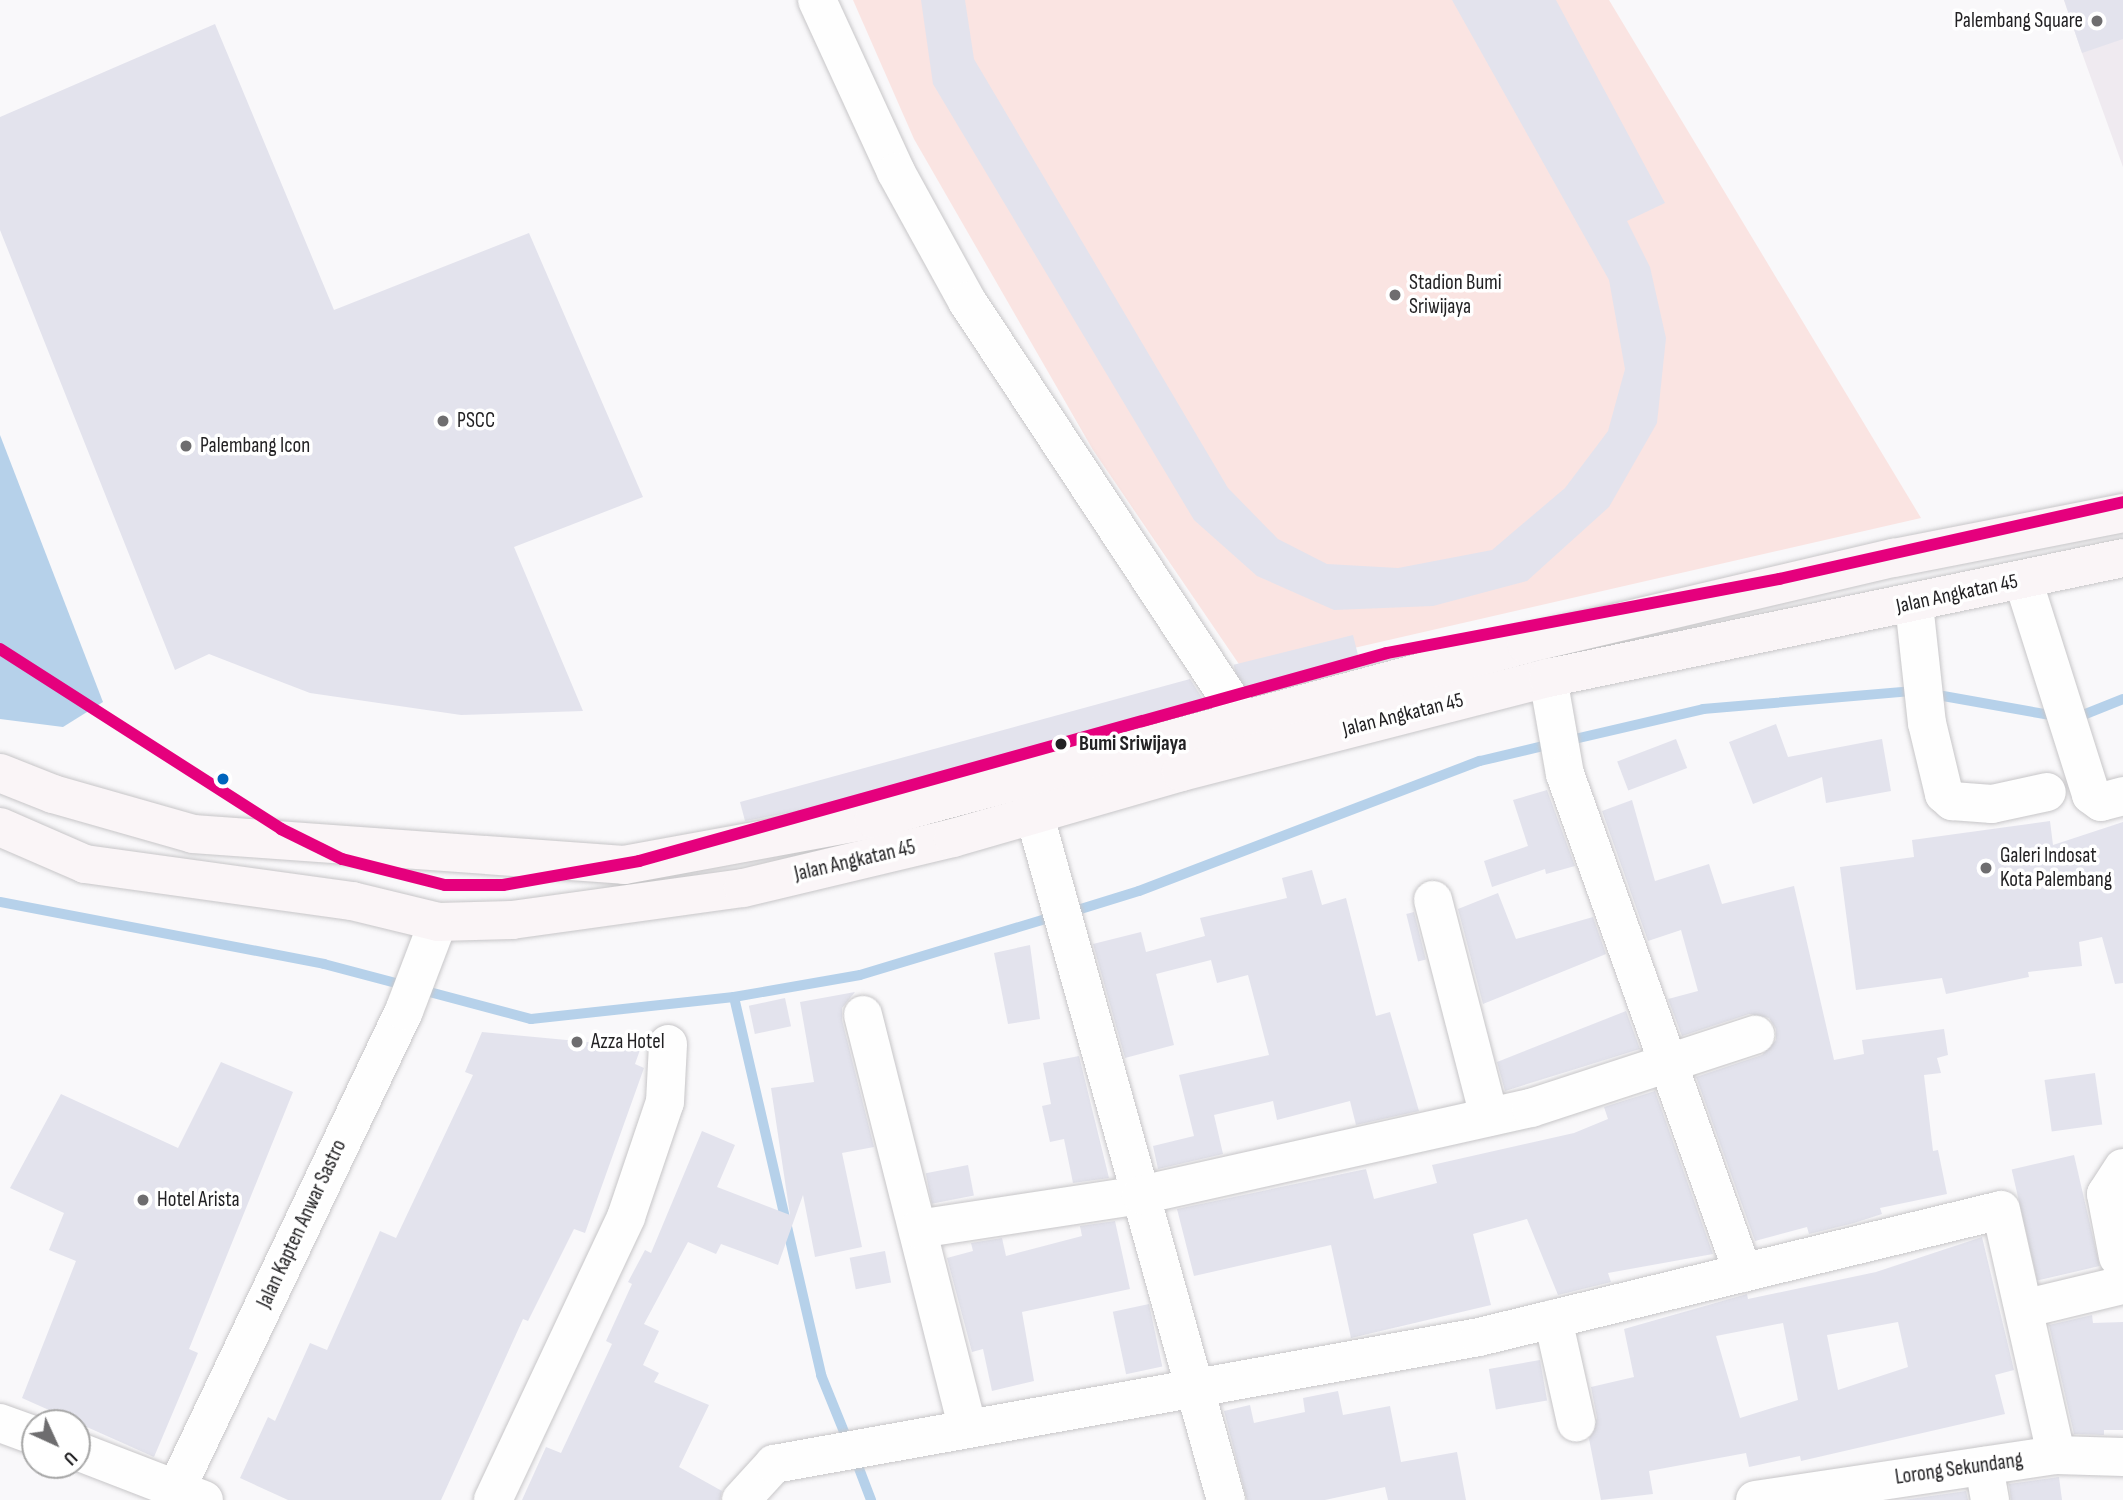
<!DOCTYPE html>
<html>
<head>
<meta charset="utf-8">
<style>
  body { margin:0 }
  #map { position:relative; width:2123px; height:1500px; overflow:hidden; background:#f9f8fa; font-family:"Sofia Sans Condensed",sans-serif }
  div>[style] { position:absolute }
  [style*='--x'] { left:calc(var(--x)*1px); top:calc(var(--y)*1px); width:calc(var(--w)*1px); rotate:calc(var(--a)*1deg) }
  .built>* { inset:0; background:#efeaf0 }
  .green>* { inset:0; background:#fae4e2 }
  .water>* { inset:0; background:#b6d1ea }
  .stream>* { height:10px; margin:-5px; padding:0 5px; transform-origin:5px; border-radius:5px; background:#b6d1ea }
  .building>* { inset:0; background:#e3e3ed; transform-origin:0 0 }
  .roads { filter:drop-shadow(0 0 2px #c7c6c8) drop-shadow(0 0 2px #c7c6c8) }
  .minor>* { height:38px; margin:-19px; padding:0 19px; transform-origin:19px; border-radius:19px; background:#fefefe }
  .major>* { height:38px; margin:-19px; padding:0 19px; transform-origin:19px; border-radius:19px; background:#faf5f7 }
  .rail-1>* { height:12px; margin:-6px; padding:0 6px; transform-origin:6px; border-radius:6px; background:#e5007d }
  .dots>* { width:19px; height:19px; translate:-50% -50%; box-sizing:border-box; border:4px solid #fff; border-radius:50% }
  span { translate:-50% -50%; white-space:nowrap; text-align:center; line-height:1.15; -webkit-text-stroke:7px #fff; paint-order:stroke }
  .poi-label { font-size:21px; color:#232224 }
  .right { translate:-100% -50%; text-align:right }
  .left { translate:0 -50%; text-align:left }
  .street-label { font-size:21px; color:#232224 }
  .stop-label { font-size:21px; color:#232224; font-weight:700 }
  .north { position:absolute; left:21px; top:1409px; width:70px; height:70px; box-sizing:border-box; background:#fff; border:2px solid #a7a7a7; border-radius:50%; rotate:135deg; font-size:19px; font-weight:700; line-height:28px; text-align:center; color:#232224 }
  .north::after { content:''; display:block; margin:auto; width:24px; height:32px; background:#6e6d6f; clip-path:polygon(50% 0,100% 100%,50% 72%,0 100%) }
</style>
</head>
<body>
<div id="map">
  <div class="built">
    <div style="clip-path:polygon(2064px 0,2123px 0,2123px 167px,2082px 53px)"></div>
  </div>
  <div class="green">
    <div style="clip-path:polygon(853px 0,1609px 0,1921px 518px,1245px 673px,1093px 450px,914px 139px)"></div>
  </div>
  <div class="water">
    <div style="clip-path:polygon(0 435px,103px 702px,63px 727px,0 719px)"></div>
  </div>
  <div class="stream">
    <div style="--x:1932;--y:694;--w:125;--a:10.1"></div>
    <div style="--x:2073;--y:719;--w:54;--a:-21.8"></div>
    <div style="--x:1566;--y:741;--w:141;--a:-13.1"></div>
    <div style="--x:1703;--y:709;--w:212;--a:-4.9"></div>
    <div style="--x:0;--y:902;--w:330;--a:10.8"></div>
    <div style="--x:324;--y:964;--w:86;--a:14.8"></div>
    <div style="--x:1071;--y:912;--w:71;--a:-17.2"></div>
    <div style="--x:1139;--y:891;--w:365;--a:-20.9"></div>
    <div style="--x:1480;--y:761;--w:74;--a:-13.3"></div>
    <div style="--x:422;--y:990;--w:113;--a:14.9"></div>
    <div style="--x:531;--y:1019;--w:204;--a:-6.2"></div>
    <div style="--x:734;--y:997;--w:128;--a:-9.9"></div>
    <div style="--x:860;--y:975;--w:205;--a:-16.8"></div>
    <div style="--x:734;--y:997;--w:388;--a:77"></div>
    <div style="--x:821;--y:1375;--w:74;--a:67.9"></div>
    <div style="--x:855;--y:1458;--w:45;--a:69.1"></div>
  </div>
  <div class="building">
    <div style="clip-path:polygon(921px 0,965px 0,974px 59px,1228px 488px,1278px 539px,1327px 564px,1398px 568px,1492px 550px,1565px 488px,1608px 431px,1625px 369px,1609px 280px,1452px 0,1556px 0,1665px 203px,1627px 221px,1650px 267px,1666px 338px,1657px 423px,1609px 507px,1527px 581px,1433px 606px,1334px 610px,1257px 576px,1194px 520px,933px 84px)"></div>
    <div style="clip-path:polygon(2064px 0,2123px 0,2123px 39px,2082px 53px)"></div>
    <div style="clip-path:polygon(215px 24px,334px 310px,529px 233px,643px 497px,514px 547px,583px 711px,461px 715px,310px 693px,209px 654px,175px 670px,0 230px,0 117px)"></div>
    <div style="left:1353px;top:635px;width:32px;height:123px;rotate:76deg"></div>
    <div style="clip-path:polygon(1190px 679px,1208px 707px,869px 798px,745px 821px,740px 802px)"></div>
    <div style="clip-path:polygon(1776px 724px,1788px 757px,1882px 739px,1891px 791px,1826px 803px,1822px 777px,1753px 804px,1729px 742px)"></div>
    <div style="left:1676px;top:739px;width:31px;height:63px;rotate:69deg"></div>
    <div style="clip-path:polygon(1547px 790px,1575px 866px,1546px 874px,1545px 869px,1492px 887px,1484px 861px,1528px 846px,1513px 800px)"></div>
    <div style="clip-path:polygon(1632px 800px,1655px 881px,1709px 864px,1722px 904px,1794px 886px,1834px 1060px,1864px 1054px,1862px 1040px,1944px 1029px,1948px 1055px,1937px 1058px,1941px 1073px,1924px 1075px,1933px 1151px,1938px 1150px,1947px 1194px,1880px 1208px,1882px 1214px,1854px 1223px,1809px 1234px,1807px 1227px,1755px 1241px,1696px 1077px,1762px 1055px,1776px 1040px,1776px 1029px,1769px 1018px,1749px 1014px,1682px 1036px,1668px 999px,1698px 991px,1681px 930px,1648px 941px,1602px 811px)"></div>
    <div style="clip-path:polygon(2050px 821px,2053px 845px,2123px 822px,2123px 983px,2115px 984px,2102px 937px,2079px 942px,2082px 966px,2028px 972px,2029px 977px,1946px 994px,1942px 978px,1856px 990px,1840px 867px,1914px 857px,1912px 840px)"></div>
    <div style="clip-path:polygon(1312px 870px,1322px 905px,1346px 898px,1376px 1016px,1390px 1012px,1419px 1111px,1356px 1125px,1350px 1101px,1277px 1120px,1273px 1101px,1214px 1115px,1223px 1154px,1158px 1169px,1153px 1146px,1194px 1136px,1179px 1075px,1269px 1055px,1248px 975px,1217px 983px,1211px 960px,1156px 974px,1174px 1045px,1125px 1058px,1093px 944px,1141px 932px,1146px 952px,1205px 936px,1200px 918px,1287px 898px,1282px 878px)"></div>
    <div style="clip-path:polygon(1498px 893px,1516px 939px,1593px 917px,1606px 954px,1483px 1004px,1458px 909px)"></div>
    <div style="left:1414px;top:912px;width:49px;height:8px;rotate:76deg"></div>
    <div style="clip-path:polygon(1030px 945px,1040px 1019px,1008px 1024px,994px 953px)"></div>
    <div style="clip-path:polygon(855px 992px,842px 1008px,842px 1020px,874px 1147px,842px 1153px,862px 1247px,815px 1257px,803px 1195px,778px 1265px,721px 1244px,716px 1254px,688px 1242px,644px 1324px,659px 1331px,643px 1365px,659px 1373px,654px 1382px,709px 1405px,679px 1467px,722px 1491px,720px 1500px,522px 1500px,546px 1447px,561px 1453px,612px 1344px,606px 1341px,632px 1284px,628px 1282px,645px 1250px,651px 1253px,702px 1131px,735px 1145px,717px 1187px,790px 1215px,771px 1088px,814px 1082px,800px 1002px)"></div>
    <div style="left:785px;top:998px;width:29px;height:37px;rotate:78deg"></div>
    <div style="clip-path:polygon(1626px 1011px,1640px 1049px,1505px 1091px,1497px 1062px)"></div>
    <div style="clip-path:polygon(482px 1032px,641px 1047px,635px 1064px,644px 1068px,585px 1233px,574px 1229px,528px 1321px,523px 1319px,441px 1500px,288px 1500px,240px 1478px,268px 1417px,275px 1421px,310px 1343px,327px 1350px,380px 1231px,396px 1238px,473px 1075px,465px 1072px)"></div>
    <div style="clip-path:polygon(1079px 1056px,1109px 1178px,1073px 1183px,1064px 1139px,1050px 1142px,1042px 1106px,1051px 1104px,1043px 1063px)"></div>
    <div style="clip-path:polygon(221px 1062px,293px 1092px,189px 1349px,198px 1353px,154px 1457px,22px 1398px,76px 1261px,49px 1250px,64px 1213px,10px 1188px,61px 1094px,178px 1148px)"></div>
    <div style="left:2095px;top:1073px;width:52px;height:51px;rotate:82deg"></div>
    <div style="clip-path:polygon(1655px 1091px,1713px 1254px,1608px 1273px,1611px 1282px,1558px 1295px,1527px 1219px,1473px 1234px,1491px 1305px,1351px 1338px,1331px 1245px,1194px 1276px,1177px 1209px,1366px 1169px,1374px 1199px,1437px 1183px,1432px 1165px,1574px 1133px,1608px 1119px,1604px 1107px)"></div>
    <div style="left:2074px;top:1155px;width:114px;height:64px;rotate:77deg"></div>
    <div style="left:968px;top:1165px;width:31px;height:43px;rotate:79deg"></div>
    <div style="clip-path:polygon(1115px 1221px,1130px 1289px,1022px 1312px,1034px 1381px,992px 1391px,983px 1349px,972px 1352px,947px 1258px,973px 1251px,971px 1243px,1002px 1238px,1006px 1256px,1082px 1236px,1080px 1226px)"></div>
    <div style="clip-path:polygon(evenodd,1982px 1237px,2014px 1370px,1995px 1375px,2005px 1414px,1801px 1461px,1800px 1456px,1749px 1467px,1746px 1453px,1649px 1471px,1653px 1494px,1601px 1500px,1589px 1439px,1597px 1418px,1591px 1387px,1634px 1377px,1624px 1329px,1747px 1294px,1748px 1299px,1876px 1272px,1982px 1237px,1898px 1322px,1908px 1367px,1838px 1390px,1827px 1335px,1898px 1322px,1982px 1237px,1783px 1323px,1798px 1400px,1740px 1418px,1716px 1336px,1783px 1323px)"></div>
    <div style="left:885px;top:1251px;width:32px;height:36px;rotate:79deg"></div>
    <div style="left:1149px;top:1304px;width:64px;height:37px;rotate:78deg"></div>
    <div style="clip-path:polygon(2092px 1315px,2093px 1323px,2123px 1322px,2123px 1430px,2104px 1430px,2104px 1435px,2074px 1434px,2049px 1325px)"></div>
    <div style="left:1540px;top:1360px;width:41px;height:52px;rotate:80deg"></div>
    <div style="clip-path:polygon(1338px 1391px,1343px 1415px,1390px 1406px,1401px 1462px,1457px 1452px,1466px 1500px,1388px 1500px,1385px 1487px,1325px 1500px,1247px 1500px,1224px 1411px,1250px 1405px,1254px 1423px,1305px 1412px,1303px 1398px)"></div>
    <div style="clip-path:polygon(2059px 1477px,2062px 1500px,2011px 1500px,2009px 1484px)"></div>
    <div style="clip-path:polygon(1966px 1491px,1968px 1500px,1903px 1500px)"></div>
  </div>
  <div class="roads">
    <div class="minor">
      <div style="--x:817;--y:0;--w:189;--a:65.3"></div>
      <div style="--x:896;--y:172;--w:147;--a:61.2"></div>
      <div style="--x:967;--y:301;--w:500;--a:56.6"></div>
      <div style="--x:2023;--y:580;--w:225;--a:72.4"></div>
      <div style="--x:2091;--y:795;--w:12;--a:35"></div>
      <div style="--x:2101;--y:802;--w:23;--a:-15"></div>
      <div style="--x:1914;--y:604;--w:120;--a:83.8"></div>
      <div style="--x:1927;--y:723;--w:73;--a:76.5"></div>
      <div style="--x:1944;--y:794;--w:11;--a:41"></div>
      <div style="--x:1952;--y:801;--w:40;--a:4.3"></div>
      <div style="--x:1992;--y:804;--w:56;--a:-12.3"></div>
      <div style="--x:1548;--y:678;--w:97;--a:80"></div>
      <div style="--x:1565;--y:774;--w:530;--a:70.37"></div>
      <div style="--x:1034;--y:813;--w:713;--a:74.39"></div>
      <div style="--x:1433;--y:900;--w:224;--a:75.5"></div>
      <div style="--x:863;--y:1015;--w:425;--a:75.8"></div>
      <div style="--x:918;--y:1229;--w:226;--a:-8.7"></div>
      <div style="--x:1141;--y:1195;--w:400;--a:-12.6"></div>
      <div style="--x:1531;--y:1108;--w:236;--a:-18.1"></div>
      <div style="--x:2118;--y:1257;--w:64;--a:-100.8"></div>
      <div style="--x:2106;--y:1194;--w:31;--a:-57"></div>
      <div style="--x:2027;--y:1308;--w:99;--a:-13.5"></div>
      <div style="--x:1553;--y:1319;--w:106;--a:77.4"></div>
      <div style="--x:0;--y:1423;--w:37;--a:20"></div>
      <div style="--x:77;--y:1451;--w:136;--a:21.1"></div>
      <div style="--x:1984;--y:1466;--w:35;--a:80"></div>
      <div style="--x:171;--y:1500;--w:542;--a:-64.52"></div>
      <div style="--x:404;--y:1011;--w:95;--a:-69.1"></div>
      <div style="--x:493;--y:1500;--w:313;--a:-64.8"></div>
      <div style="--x:626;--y:1217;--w:121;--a:-71.3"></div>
      <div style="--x:665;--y:1102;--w:58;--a:-87"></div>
      <div style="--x:741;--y:1500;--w:49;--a:-47.5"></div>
      <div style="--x:774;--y:1464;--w:716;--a:-10.21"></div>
      <div style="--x:1479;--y:1337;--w:537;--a:-13.67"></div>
      <div style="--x:2001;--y:1210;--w:251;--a:77.3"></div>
      <div style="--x:1755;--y:1500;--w:304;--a:-8.5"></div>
      <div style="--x:2056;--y:1455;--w:67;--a:1.7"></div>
    </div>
    <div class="major">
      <div style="--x:0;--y:773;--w:57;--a:21.6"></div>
      <div style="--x:53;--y:794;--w:146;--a:15.9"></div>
      <div style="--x:193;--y:834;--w:432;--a:4.1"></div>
      <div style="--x:624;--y:865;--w:254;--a:-10.4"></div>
      <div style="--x:874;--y:819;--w:675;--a:-15.02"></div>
      <div style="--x:1526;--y:644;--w:378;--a:-13.2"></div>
      <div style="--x:1894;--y:558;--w:233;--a:-11.1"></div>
      <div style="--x:0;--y:827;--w:93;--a:23.5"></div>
      <div style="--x:85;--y:864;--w:270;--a:7.9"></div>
      <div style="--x:352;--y:901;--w:89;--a:13.7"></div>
      <div style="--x:438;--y:922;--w:74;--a:-1.5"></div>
      <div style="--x:512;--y:920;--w:233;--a:-7.9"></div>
      <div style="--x:743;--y:888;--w:216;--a:-13.4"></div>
      <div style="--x:953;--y:838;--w:237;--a:-16.1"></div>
      <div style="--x:1181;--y:772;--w:379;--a:-14.4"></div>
      <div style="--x:1548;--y:678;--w:587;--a:-11.79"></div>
    </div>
  </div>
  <div class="rail-1">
    <div style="--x:0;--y:649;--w:334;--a:32.6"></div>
    <div style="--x:281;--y:829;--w:68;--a:26.2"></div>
    <div style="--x:342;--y:859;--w:106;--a:14.2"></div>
    <div style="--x:445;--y:885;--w:58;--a:0"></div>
    <div style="--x:503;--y:885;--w:138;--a:-10"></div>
    <div style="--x:639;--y:861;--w:776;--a:-15.54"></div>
    <div style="--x:1387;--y:653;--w:399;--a:-10.7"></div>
    <div style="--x:1779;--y:579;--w:353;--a:-12.6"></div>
  </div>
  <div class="dots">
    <div style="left:2097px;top:21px;background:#6e6d6f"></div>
    <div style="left:1395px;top:295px;background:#6e6d6f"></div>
    <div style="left:443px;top:421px;background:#6e6d6f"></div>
    <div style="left:186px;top:446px;background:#6e6d6f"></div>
    <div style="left:1061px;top:744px;background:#232224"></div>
    <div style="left:223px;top:779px;background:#0065bd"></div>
    <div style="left:1986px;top:868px;background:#6e6d6f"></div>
    <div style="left:577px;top:1042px;background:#6e6d6f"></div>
    <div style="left:143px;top:1200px;background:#6e6d6f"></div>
  </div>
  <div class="poi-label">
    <span class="right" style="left:2083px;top:21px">Palembang Square</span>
    <span class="left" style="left:1409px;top:295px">Stadion Bumi<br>Sriwijaya</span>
    <span class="left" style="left:457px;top:421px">PSCC</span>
    <span class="left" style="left:200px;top:446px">Palembang Icon</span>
    <span class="left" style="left:2000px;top:868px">Galeri Indosat<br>Kota Palembang</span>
    <span class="left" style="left:591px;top:1042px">Azza Hotel</span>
    <span class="left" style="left:157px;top:1200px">Hotel Arista</span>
  </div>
  <div class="street-label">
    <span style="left:1957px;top:594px;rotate:-12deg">Jalan Angkatan 45</span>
    <span style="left:1403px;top:715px;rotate:-14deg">Jalan Angkatan 45</span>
    <span style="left:855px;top:861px;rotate:-13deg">Jalan Angkatan 45</span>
    <span style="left:302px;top:1224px;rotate:-65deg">Jalan Kapten Anwar Sastro</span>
    <span style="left:1959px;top:1469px;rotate:-8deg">Lorong Sekundang</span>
  </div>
  <div class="stop-label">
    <span class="left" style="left:1079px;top:744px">Bumi Sriwijaya</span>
  </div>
  <div class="north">U</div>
</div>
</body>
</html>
